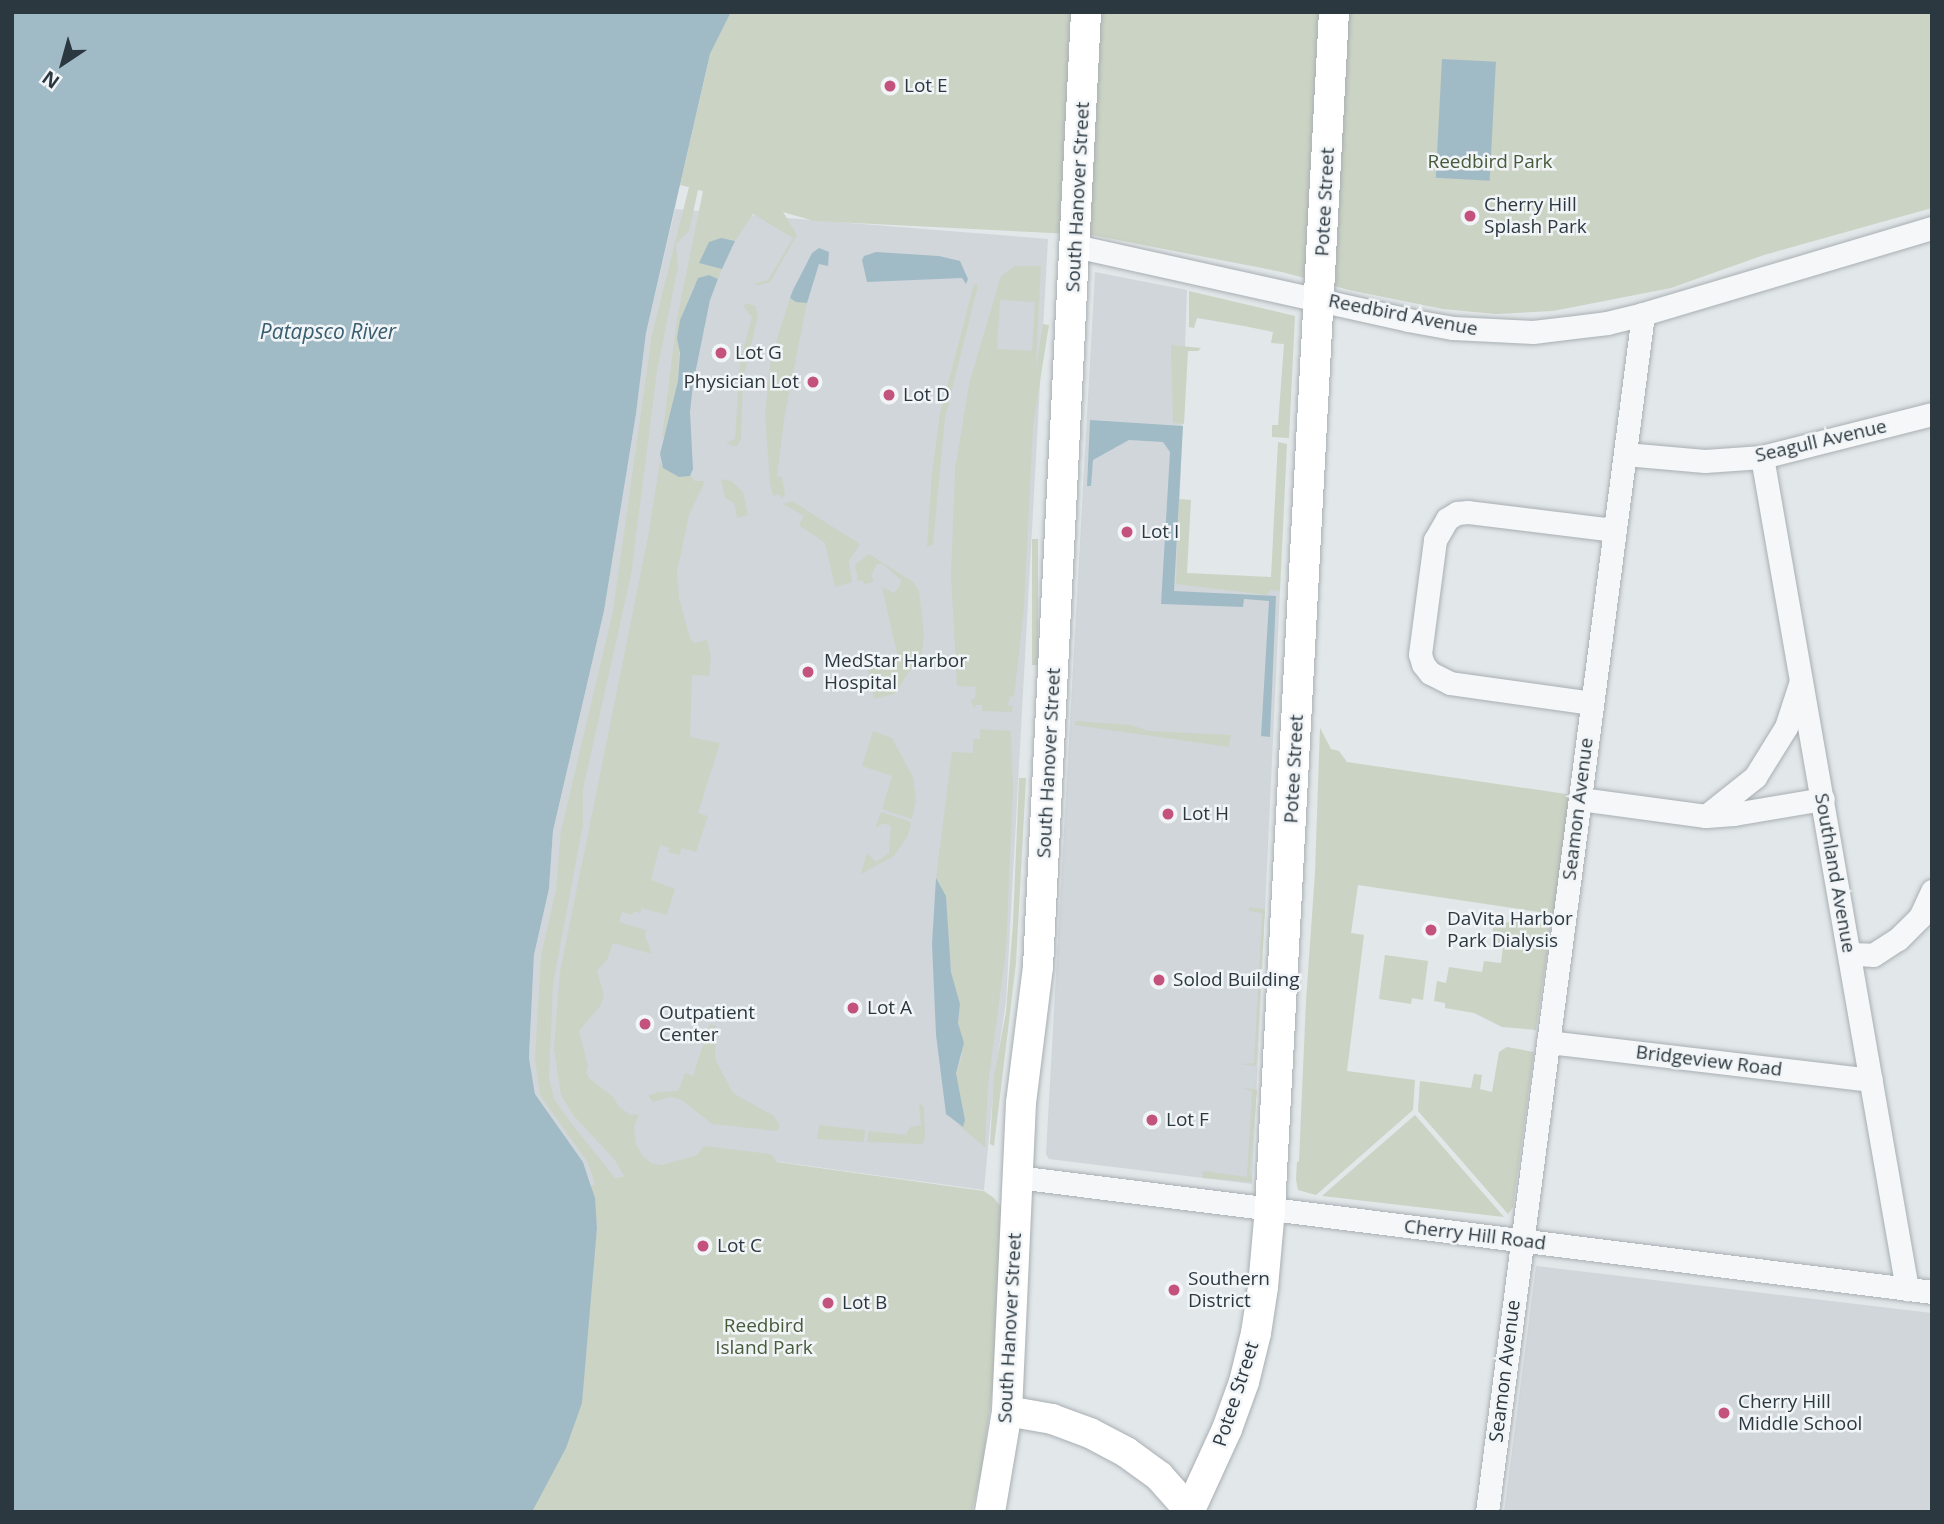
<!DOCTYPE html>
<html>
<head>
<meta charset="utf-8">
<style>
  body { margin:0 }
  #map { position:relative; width:1944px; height:1524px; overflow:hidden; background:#e2e7e9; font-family:"Open Sans",sans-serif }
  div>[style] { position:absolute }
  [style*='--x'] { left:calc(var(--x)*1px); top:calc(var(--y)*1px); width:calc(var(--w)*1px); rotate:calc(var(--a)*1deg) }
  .built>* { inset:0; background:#d1d6db }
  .green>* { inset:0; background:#cbd3c4; transform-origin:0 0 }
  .water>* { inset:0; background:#a1bbc6; transform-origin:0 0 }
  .roads { filter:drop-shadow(0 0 2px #a8afb3) drop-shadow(0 0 2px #a8afb3) }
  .minor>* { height:23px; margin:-11.5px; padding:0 11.5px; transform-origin:11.5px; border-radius:11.5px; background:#f5f7f8 }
  .major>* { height:30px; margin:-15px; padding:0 15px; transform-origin:15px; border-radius:15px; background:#fff }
  .dots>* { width:19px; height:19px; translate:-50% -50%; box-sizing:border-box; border:4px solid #f2f5f7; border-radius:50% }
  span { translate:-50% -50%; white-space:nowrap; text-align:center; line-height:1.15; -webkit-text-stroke:5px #f2f5f7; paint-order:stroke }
  .poi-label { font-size:19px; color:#2c3840 }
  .left { translate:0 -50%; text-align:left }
  .right { translate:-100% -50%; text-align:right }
  .park-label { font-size:19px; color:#475a3a }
  .street-label { font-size:19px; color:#2c3840 }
  .water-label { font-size:21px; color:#395e70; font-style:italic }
  .frame { position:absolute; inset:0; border:14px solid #2c3840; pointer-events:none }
  .north { position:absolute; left:28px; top:28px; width:70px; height:70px; -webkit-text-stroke:5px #f2f5f7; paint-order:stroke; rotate:216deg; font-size:19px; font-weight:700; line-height:28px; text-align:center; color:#2c3840 }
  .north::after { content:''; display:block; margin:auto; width:24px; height:32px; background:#2c3840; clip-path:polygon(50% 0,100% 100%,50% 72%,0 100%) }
</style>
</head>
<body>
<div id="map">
  <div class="built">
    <div style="clip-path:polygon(675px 209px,1048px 239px,1006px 1002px,995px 1074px,984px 1190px,708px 1152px,591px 1185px,583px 1162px,535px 1094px,529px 1058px,534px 955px,549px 889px,553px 831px,604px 611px,636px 414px,646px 333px)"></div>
    <div style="clip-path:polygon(1095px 272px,1187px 290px,1177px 579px,1280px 591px,1252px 1184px,1049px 1159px,1046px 1154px)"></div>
    <div style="clip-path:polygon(1536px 1266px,1932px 1313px,1932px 1512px,1504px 1512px)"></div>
  </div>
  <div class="green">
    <div style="clip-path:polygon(731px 12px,1932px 12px,1932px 208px,1764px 255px,1671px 288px,1553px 311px,1496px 314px,1443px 309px,1349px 290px,1282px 272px,1092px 235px,814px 221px,783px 212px,797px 235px,770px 282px,760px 285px,753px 284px,768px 280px,793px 238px,753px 214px,735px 241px,730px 239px,699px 263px,722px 269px,718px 279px,709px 275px,694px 285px,680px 320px,678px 381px,667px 433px,662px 438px,677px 319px,703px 191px,698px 190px,689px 231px,676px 244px,678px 267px,657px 371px,631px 575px,583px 789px,583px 825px,553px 984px,549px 1078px,554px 1099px,571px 1123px,615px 1178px,624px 1176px,615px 1160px,574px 1116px,561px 1095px,554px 1049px,560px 972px,648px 537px,660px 461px,663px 468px,679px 477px,690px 476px,695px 481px,705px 481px,689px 515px,677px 572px,679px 598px,690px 638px,694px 643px,707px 640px,711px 657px,709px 676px,692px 675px,690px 737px,720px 743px,698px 813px,708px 816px,696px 852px,682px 848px,679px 855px,668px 852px,669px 848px,660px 845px,651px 880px,675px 889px,667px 915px,642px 908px,640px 913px,634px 911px,632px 915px,622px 912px,619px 922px,646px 930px,645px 936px,652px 954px,613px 943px,607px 960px,597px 971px,604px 995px,601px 1005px,579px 1031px,588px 1067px,586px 1072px,589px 1078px,613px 1097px,620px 1108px,631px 1115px,639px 1114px,634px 1127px,636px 1144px,642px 1155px,651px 1163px,661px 1165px,697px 1155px,704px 1146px,771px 1154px,777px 1162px,984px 1191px,994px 1198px,1001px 1207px,1003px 1217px,996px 1362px,982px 1469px,972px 1512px,532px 1512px,537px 1500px,590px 1288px,597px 1228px,591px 1185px,595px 1184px,588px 1163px,540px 1095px,535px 1059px,541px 956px,556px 890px,561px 831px,613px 611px,652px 335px,689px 187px,680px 185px,710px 54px)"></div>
    <div style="clip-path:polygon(evenodd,1015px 266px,1041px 266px,1024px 607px,1014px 697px,1010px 696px,1008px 705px,1013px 706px,1012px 712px,982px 711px,982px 705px,976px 705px,974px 709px,971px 699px,975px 699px,976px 687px,957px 686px,951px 575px,955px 470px,969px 384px,1001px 276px,1015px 266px,1000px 300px,1035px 302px,1032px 351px,997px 349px,1000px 300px)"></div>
    <div style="clip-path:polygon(974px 284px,978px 285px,945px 418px,933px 544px,927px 547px,932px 473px,940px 414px)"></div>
    <div style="clip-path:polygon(1189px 291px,1295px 316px,1289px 438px,1272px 437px,1272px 425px,1278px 425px,1284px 344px,1271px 343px,1273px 332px,1244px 326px,1197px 318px,1194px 328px,1189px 327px)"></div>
    <div style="clip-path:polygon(790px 298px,807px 303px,785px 414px,777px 476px,782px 477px,785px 495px,781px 498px,779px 494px,773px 496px,770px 483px,765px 414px,771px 358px)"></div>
    <div style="clip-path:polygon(746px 303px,755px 306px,758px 315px,743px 379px,741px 439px,737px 446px,733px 446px,726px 443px,735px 439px,740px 361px,752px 317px,744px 307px)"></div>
    <div style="left:1043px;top:324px;width:6px;height:169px;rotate:9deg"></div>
    <div style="clip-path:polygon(1171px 345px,1201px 348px,1198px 351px,1188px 351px,1184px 424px,1173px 423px)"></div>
    <div style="clip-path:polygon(1278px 442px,1287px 444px,1280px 591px,1270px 590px,1267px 595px,1176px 584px,1179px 499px,1191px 500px,1187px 573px,1271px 577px)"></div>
    <div style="clip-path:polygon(721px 479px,731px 481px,743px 492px,748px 515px,737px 518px,734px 503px,725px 498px)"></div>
    <div style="clip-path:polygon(792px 501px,860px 544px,849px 561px,852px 582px,835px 587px,825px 543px,799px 525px,804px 516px,783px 504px)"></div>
    <div style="left:1032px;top:539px;width:6px;height:126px"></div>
    <div style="clip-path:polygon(869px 554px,913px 582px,919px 591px,924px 634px,922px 653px,894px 694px,874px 699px,867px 665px,898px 658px,882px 587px,894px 593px,900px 586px,901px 580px,883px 564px,877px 564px,871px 575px,874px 582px,864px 584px,863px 580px,858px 581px,855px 565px)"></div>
    <div style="clip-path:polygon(1076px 721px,1131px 725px,1149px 731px,1231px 735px,1229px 747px,1074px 725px)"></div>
    <div style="clip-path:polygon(1320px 728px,1331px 749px,1339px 751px,1347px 762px,1573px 795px,1556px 911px,1552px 914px,1358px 885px,1351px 933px,1364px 935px,1347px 1071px,1415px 1080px,1413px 1110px,1316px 1195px,1298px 1190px,1296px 1179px,1297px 1162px,1299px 1161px,1306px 1001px,1315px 873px)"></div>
    <div style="clip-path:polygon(980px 729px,1011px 731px,1013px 788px,1006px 950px,988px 1085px,985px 1147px,957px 1124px,963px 1127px,965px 1120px,956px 1073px,962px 1056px,958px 1023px,960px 1004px,951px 972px,946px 896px,936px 878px,952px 752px,973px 753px,973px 739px,980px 739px)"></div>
    <div style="clip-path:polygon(873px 731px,892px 738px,913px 777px,916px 799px,912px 819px,882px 809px,892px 776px,862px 766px)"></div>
    <div style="clip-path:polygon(1019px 778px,1026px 778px,1016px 963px,994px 1146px,990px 1144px,994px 1076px,1006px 1012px,1013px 923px)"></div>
    <div style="clip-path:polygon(881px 812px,911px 822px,908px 836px,894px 856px,861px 874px,867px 853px,876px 862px,889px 853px,891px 826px,883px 823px,875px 828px)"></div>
    <div style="clip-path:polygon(1249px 907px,1265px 909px,1256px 1066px,1240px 1064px,1254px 1063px,1262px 913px,1249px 911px)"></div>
    <div style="clip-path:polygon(1524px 921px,1551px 926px,1536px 1030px,1502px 1027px,1474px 1013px,1445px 1008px,1445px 1003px,1434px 1001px,1437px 981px,1446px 983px,1449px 967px,1482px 972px,1484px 961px,1501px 963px,1503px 946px,1491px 944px,1493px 928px,1508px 922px)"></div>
    <div style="clip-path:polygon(1385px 955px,1428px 961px,1423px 1000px,1412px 998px,1411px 1004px,1379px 999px)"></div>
    <div style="clip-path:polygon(710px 1024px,716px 1026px,715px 1059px,733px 1093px,774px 1116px,780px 1126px,777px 1131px,712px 1124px,682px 1100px,670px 1097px,653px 1102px,648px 1096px,658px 1092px,678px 1091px,685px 1073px,693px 1076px)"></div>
    <div style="clip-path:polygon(1507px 1047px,1534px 1052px,1513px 1207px,1508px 1214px,1418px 1111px,1420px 1081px,1471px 1088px,1474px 1074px,1482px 1075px,1480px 1089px,1492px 1092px,1499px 1052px)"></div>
    <div style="clip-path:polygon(1240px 1087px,1257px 1090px,1250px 1171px,1252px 1182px,1203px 1178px,1203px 1171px,1247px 1177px,1252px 1091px)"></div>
    <div style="clip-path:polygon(919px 1103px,924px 1107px,925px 1138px,922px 1144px,867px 1142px,869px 1131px,906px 1135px,910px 1127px,921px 1125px)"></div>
    <div style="clip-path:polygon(1415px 1115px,1504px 1217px,1322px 1196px)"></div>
    <div style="clip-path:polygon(819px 1125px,865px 1130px,864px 1142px,817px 1139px)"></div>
  </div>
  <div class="water">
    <div style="clip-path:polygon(12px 12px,731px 12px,710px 54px,646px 333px,636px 414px,604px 611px,553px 831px,549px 889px,534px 955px,529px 1058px,535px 1094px,583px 1162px,595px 1198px,597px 1228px,582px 1403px,566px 1448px,532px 1512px,12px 1512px)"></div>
    <div style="left:1442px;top:59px;width:54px;height:119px;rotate:3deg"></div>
    <div style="clip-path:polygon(721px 238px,735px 241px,722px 269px,699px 263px,709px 242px)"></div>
    <div style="clip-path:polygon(819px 248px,829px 252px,828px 266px,819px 264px,807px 303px,796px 302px,790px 298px,793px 290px,812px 253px)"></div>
    <div style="clip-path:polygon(876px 252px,939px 256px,960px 261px,968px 279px,966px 284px,962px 278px,867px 282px,862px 260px,864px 256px)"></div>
    <div style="clip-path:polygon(709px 275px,718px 279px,710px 300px,693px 384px,690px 412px,693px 469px,690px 476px,679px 477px,663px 468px,660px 454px,678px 381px,680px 353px,677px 338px,680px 320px,698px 278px)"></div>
    <div style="clip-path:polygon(1090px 420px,1183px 426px,1174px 591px,1276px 596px,1270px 737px,1261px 736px,1269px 601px,1244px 599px,1243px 607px,1161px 604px,1170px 452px,1163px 442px,1129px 440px,1093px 460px,1091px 486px,1087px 486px)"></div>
    <div style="clip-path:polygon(936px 878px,946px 896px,951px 972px,960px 1004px,958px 1023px,964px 1043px,956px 1073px,965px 1120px,963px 1127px,946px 1114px,936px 1035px,932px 944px)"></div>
  </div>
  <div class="roads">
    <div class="minor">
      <div style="--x:1075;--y:246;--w:341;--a:12.5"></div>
      <div style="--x:1408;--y:320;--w:46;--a:10.1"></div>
      <div style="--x:1453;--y:328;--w:80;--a:2.9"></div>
      <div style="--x:1533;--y:332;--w:75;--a:-6.9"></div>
      <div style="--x:1607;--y:323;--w:37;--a:-14"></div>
      <div style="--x:1643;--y:314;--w:302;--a:-16.6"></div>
      <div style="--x:1625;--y:454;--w:80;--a:5"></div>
      <div style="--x:1705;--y:461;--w:57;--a:-4"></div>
      <div style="--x:1762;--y:457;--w:175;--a:-14.2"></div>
      <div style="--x:1762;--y:457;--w:845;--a:80.11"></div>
      <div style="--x:1592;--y:703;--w:143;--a:-172"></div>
      <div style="--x:1450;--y:683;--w:22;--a:-153"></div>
      <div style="--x:1430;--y:673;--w:11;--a:-128"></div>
      <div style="--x:1423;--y:664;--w:10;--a:-107"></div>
      <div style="--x:1420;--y:654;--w:115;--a:-82.5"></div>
      <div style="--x:1435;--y:540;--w:24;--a:-60"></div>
      <div style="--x:1447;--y:519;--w:12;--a:-31"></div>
      <div style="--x:1457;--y:513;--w:11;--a:-5"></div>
      <div style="--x:1468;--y:512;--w:147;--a:7"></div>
      <div style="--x:1580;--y:799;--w:127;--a:7.7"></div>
      <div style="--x:1706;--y:816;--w:28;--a:-4"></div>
      <div style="--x:1734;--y:814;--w:90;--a:-9.6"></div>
      <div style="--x:1706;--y:816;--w:63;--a:-38.5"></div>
      <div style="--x:1755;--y:777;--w:59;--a:-58.2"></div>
      <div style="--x:1786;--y:727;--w:48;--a:-71.9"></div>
      <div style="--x:1849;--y:954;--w:24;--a:2"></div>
      <div style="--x:1873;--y:955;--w:30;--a:-33"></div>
      <div style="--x:1898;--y:939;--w:31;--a:-45"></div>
      <div style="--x:1920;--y:917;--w:29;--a:-65"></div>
      <div style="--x:1548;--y:1042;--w:325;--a:6.7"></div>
      <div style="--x:1017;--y:1177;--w:922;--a:7.16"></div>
      <div style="--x:1487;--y:1512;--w:1208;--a:-82.58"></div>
    </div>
    <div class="major">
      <div style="--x:1007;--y:1411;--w:46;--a:10.1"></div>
      <div style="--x:1052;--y:1419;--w:40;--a:20.2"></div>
      <div style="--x:1090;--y:1433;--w:41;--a:27.8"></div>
      <div style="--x:1126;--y:1452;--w:41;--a:36"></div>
      <div style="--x:1159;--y:1476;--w:48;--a:48.4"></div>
      <div style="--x:990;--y:1512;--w:102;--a:-80.4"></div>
      <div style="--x:1007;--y:1411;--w:308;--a:-87.4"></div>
      <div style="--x:1021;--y:1103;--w:137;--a:-82.9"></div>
      <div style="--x:1038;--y:967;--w:956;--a:-87.12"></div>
      <div style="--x:1189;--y:1512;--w:91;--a:-65.4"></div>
      <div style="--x:1227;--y:1429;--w:50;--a:-70.1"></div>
      <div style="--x:1244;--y:1382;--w:50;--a:-76.2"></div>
      <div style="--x:1256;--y:1333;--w:47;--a:-81.3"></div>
      <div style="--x:1263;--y:1287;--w:78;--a:-84.9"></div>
      <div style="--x:1270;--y:1209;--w:1199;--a:-86.94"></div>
    </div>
  </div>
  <div class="dots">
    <div style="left:890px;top:86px;background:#c3537c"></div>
    <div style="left:1470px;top:216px;background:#c3537c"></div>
    <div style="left:721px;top:353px;background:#c3537c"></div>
    <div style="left:813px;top:382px;background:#c3537c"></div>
    <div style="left:889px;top:395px;background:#c3537c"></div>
    <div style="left:1127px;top:532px;background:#c3537c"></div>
    <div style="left:808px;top:672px;background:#c3537c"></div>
    <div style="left:1168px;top:814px;background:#c3537c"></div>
    <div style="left:1431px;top:930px;background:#c3537c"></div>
    <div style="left:1159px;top:980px;background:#c3537c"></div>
    <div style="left:853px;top:1008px;background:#c3537c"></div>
    <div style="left:645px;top:1024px;background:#c3537c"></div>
    <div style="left:1152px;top:1120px;background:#c3537c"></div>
    <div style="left:703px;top:1246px;background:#c3537c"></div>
    <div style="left:1174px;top:1290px;background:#c3537c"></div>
    <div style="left:828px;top:1303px;background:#c3537c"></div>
    <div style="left:1724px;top:1413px;background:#c3537c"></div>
  </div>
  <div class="poi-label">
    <span class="left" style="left:904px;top:86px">Lot E</span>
    <span class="left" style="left:1484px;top:216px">Cherry Hill<br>Splash Park</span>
    <span class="left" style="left:735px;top:353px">Lot G</span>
    <span class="right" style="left:799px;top:382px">Physician Lot</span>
    <span class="left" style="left:903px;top:395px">Lot D</span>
    <span class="left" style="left:1141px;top:532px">Lot I</span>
    <span class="left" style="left:824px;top:672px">MedStar Harbor<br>Hospital</span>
    <span class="left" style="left:1182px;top:814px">Lot H</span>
    <span class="left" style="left:1447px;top:930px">DaVita Harbor<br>Park Dialysis</span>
    <span class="left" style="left:1173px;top:980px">Solod Building</span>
    <span class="left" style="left:867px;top:1008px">Lot A</span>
    <span class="left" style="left:659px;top:1024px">Outpatient<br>Center</span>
    <span class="left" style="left:1166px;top:1120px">Lot F</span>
    <span class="left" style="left:717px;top:1246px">Lot C</span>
    <span class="left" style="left:1188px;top:1290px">Southern<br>District</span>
    <span class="left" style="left:842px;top:1303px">Lot B</span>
    <span class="left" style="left:1738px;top:1413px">Cherry Hill<br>Middle School</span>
  </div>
  <div class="park-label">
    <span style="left:1490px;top:162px">Reedbird Park</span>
    <span style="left:764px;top:1337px">Reedbird<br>Island Park</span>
  </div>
  <div class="street-label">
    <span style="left:1078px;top:197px;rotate:-87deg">South Hanover Street</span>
    <span style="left:1325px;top:202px;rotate:-87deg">Potee Street</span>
    <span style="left:1403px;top:315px;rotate:11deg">Reedbird Avenue</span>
    <span style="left:1821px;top:441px;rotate:-13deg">Seagull Avenue</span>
    <span style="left:1049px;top:763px;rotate:-87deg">South Hanover Street</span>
    <span style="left:1294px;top:769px;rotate:-87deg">Potee Street</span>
    <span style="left:1578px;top:809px;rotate:-83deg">Seamon Avenue</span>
    <span style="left:1835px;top:873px;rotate:80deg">Southland Avenue</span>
    <span style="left:1709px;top:1061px;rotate:7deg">Bridgeview Road</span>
    <span style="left:1475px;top:1235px;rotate:7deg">Cherry Hill Road</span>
    <span style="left:1010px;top:1328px;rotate:-87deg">South Hanover Street</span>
    <span style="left:1505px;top:1371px;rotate:-83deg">Seamon Avenue</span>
    <span style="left:1236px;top:1394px;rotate:-72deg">Potee Street</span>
  </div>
  <div class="water-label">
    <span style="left:328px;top:331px">Patapsco River</span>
  </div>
  <div class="frame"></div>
  <div class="north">N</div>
</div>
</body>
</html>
